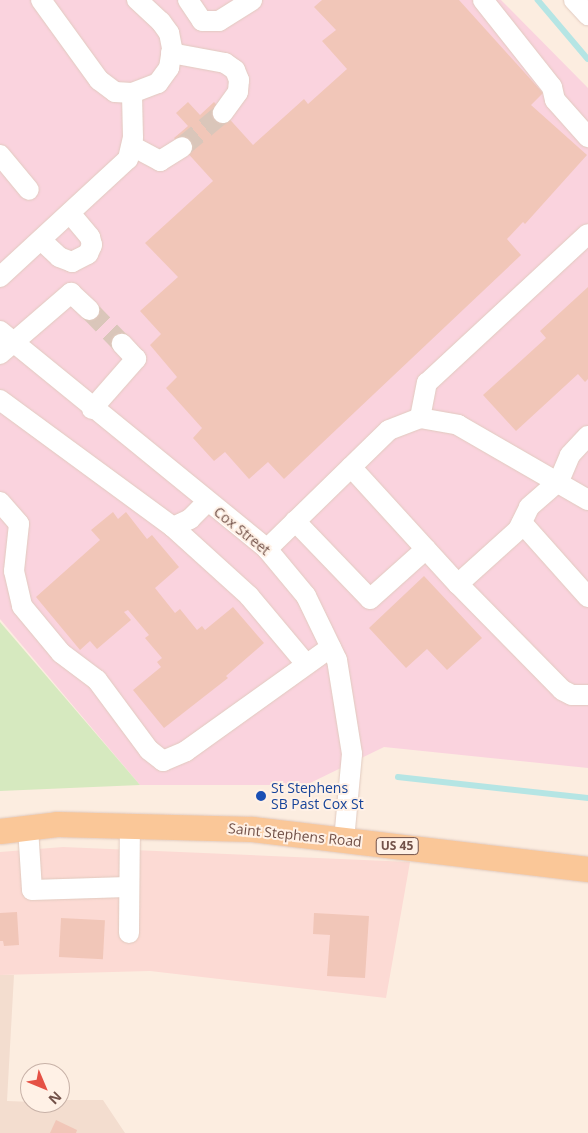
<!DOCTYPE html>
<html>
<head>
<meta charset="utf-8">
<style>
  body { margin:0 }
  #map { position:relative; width:588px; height:1133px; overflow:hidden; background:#fcede0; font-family:"Open Sans",sans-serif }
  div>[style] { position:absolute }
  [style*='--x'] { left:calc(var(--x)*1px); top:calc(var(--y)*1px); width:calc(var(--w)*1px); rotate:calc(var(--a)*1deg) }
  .residential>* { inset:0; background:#f3ddcf }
  .commercial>* { inset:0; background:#fcdad4 }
  .medical>* { inset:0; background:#fad3de }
  .green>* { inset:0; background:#d6e9bf }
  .stream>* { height:5.5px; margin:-2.75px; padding:0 2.75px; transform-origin:2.75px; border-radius:2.75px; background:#b5e5e4 }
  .building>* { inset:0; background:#f1c6b8; transform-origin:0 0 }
  .minor-tunnel>* { height:20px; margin-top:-10px; transform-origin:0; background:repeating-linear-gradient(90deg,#dac6ba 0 20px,transparent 0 30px) }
  .roads { filter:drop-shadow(0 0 1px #e1cabf) drop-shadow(0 0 1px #e1cabf) }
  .minor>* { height:20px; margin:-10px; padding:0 10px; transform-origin:10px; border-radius:10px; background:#fff }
  .major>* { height:25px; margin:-12.5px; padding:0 12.5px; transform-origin:12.5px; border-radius:12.5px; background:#fac798 }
  .dots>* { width:14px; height:14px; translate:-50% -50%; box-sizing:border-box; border:2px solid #fff1e6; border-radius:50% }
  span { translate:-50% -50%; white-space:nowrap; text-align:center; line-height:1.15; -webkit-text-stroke:4px #fff1e6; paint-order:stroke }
  .shield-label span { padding:1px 4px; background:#fff1e6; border:1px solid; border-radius:4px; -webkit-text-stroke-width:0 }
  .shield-label { font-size:12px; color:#725148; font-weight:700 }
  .street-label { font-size:14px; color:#725148 }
  .transit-label { font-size:14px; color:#164399 }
  .left { translate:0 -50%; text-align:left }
  .north { position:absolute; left:20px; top:1063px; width:50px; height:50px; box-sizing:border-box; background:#fff1e6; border:1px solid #c7b1a7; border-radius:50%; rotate:135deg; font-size:14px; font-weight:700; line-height:20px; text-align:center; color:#725148 }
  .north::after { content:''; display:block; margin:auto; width:18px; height:22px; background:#e55145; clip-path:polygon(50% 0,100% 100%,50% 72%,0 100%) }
</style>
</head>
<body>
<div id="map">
  <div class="residential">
    <div style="clip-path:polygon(0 975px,14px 975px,7px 1101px,60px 1103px,60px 1100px,103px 1100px,125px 1133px,0 1133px)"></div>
  </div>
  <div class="commercial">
    <div style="clip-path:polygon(63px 847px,410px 862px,386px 998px,150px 971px,0 975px,0 852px)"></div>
  </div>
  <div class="medical">
    <div style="clip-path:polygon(0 0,501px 0,588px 88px,588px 768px,384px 747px,306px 785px,140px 785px,0 619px)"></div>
  </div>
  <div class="green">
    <div style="clip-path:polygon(0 622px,140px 785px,0 791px)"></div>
  </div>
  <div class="stream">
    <div style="--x:538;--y:0;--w:77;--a:49.7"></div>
    <div style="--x:398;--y:777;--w:191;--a:6.3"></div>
  </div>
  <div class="building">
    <div style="clip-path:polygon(322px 0,459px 0,543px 93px,531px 105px,587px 155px,525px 224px,523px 222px,507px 239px,521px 255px,284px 479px,268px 462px,249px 479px,225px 452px,214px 461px,193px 438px,202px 428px,166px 388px,177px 377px,150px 345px,161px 334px,140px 311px,178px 277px,145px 243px,213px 181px,174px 138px,188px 126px,176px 113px,188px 102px,200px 115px,214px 102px,253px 145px,304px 99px,308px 104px,347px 69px,322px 41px,336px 30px,314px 7px)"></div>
    <div style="clip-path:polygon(588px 287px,588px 379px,585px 382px,578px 374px,516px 431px,483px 395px,546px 338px,540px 331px)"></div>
    <div style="clip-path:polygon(113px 512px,118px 519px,126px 512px,147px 539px,152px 535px,179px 567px,155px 588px,175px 613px,180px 609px,197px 630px,202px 626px,205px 630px,233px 607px,264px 643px,226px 676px,228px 678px,164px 728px,133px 690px,161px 667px,157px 662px,162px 658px,145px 638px,149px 635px,128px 610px,124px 612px,131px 620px,97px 649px,90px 641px,80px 650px,36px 597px,100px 540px,91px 530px)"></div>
    <div style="clip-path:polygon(424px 576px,482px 638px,447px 670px,427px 649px,406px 668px,369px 628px)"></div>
    <div style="clip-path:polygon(17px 912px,19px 945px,4px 946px,3px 941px,0 941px,0 913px)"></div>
    <div style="clip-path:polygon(314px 913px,369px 916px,365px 978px,327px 976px,330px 935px,313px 934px)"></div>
    <div style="left:61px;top:918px;width:44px;height:39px;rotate:3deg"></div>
    <div style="clip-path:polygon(56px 1120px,77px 1130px,76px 1133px,50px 1133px)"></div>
  </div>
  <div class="minor-tunnel">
    <div style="--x:182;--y:147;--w:53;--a:-39.7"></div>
    <div style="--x:89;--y:310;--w:47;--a:45.9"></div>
  </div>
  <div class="roads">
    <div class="minor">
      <div style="--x:41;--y:0;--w:99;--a:54.1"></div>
      <div style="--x:99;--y:80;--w:20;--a:37"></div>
      <div style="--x:115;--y:92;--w:17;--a:3"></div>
      <div style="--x:132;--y:93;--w:28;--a:-21"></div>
      <div style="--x:158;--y:83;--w:19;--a:-54"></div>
      <div style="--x:169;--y:68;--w:20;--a:-81"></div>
      <div style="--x:172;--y:48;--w:15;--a:-101"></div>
      <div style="--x:169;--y:33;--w:14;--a:-126"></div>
      <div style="--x:161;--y:22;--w:33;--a:-137"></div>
      <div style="--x:188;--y:0;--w:25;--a:56"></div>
      <div style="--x:202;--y:21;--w:17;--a:0"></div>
      <div style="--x:219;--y:21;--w:39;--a:-32"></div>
      <div style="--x:483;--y:0;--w:111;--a:51.6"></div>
      <div style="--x:552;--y:87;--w:13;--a:77"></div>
      <div style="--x:555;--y:100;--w:50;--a:48.3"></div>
      <div style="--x:574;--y:0;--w:21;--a:47"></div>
      <div style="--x:171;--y:53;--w:55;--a:10.5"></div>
      <div style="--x:225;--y:63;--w:12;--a:35"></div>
      <div style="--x:235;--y:70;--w:11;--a:68"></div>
      <div style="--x:239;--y:80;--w:12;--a:95"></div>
      <div style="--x:238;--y:92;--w:26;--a:126"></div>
      <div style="--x:132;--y:146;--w:32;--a:28"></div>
      <div style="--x:160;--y:161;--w:26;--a:-32"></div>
      <div style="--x:0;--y:155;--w:45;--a:50.4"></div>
      <div style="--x:41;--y:240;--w:25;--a:43"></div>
      <div style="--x:59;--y:257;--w:14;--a:21"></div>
      <div style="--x:72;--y:262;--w:18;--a:-27"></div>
      <div style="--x:88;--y:254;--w:10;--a:-66"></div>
      <div style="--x:92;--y:245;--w:8;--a:-104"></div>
      <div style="--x:90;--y:237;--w:31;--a:-130"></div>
      <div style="--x:0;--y:277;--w:174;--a:-42.7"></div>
      <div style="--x:128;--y:159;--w:22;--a:-77"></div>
      <div style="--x:133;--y:138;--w:45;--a:-91.3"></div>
      <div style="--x:0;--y:331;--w:345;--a:39.2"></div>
      <div style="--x:267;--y:549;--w:61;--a:50.3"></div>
      <div style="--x:306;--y:596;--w:71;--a:64.2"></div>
      <div style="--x:337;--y:660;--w:95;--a:80.9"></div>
      <div style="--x:352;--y:754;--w:86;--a:95.3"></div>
      <div style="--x:0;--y:354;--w:94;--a:-40.7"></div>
      <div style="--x:71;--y:293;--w:25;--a:43"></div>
      <div style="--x:0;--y:400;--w:215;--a:36.3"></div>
      <div style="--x:173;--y:527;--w:19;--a:-25"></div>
      <div style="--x:190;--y:519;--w:24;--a:-45"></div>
      <div style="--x:92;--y:409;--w:67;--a:-48.7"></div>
      <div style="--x:136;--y:359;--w:21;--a:-133"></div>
      <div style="--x:420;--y:418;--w:36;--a:-79"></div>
      <div style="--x:427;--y:383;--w:219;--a:-42.8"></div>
      <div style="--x:351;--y:467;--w:159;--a:47.6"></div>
      <div style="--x:458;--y:584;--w:81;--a:-42"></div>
      <div style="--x:518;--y:530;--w:25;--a:-64"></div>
      <div style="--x:529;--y:507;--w:40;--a:-41"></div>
      <div style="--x:559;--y:481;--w:28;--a:-67"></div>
      <div style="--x:570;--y:455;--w:26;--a:-47"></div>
      <div style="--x:0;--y:502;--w:29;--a:49"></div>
      <div style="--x:19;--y:524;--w:47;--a:96.1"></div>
      <div style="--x:14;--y:571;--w:36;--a:77"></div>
      <div style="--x:22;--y:606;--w:61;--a:50.3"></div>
      <div style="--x:61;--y:653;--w:45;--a:36.9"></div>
      <div style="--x:97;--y:680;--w:87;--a:53.4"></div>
      <div style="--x:149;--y:750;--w:18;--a:38"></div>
      <div style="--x:163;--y:761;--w:25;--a:-23"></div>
      <div style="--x:186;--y:751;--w:178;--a:-35.6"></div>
      <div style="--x:295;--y:521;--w:108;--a:46.1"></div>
      <div style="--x:370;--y:599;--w:75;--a:-41.8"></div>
      <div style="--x:522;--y:523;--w:99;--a:48.3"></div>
      <div style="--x:173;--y:527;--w:103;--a:42.2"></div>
      <div style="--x:249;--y:596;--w:89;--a:50"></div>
      <div style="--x:267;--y:549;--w:170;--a:-44.3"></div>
      <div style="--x:389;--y:430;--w:33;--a:-21"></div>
      <div style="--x:420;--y:418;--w:39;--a:10"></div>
      <div style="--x:458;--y:425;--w:150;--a:30"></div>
      <div style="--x:458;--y:584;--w:148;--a:45.5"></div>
      <div style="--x:562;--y:690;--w:11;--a:27"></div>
      <div style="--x:572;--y:695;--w:16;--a:0"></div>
      <div style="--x:28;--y:828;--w:62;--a:86.3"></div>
      <div style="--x:32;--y:890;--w:95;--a:-1.8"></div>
      <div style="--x:129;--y:933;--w:107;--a:-89.5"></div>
    </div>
    <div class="major">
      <div style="--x:0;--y:831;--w:57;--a:-7"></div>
      <div style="--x:57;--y:824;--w:195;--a:1.5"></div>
      <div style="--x:252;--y:829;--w:338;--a:6.8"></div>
    </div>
  </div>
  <div class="dots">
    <div style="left:261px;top:796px;background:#1a4fb4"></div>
  </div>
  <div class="shield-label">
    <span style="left:397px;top:846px">US 45</span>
  </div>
  <div class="street-label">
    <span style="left:242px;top:531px;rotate:39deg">Cox Street</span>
    <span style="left:295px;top:835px;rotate:6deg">Saint Stephens Road</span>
  </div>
  <div class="transit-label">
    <span class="left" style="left:271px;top:796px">St Stephens<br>SB Past Cox St</span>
  </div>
  <div class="north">N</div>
</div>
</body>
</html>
